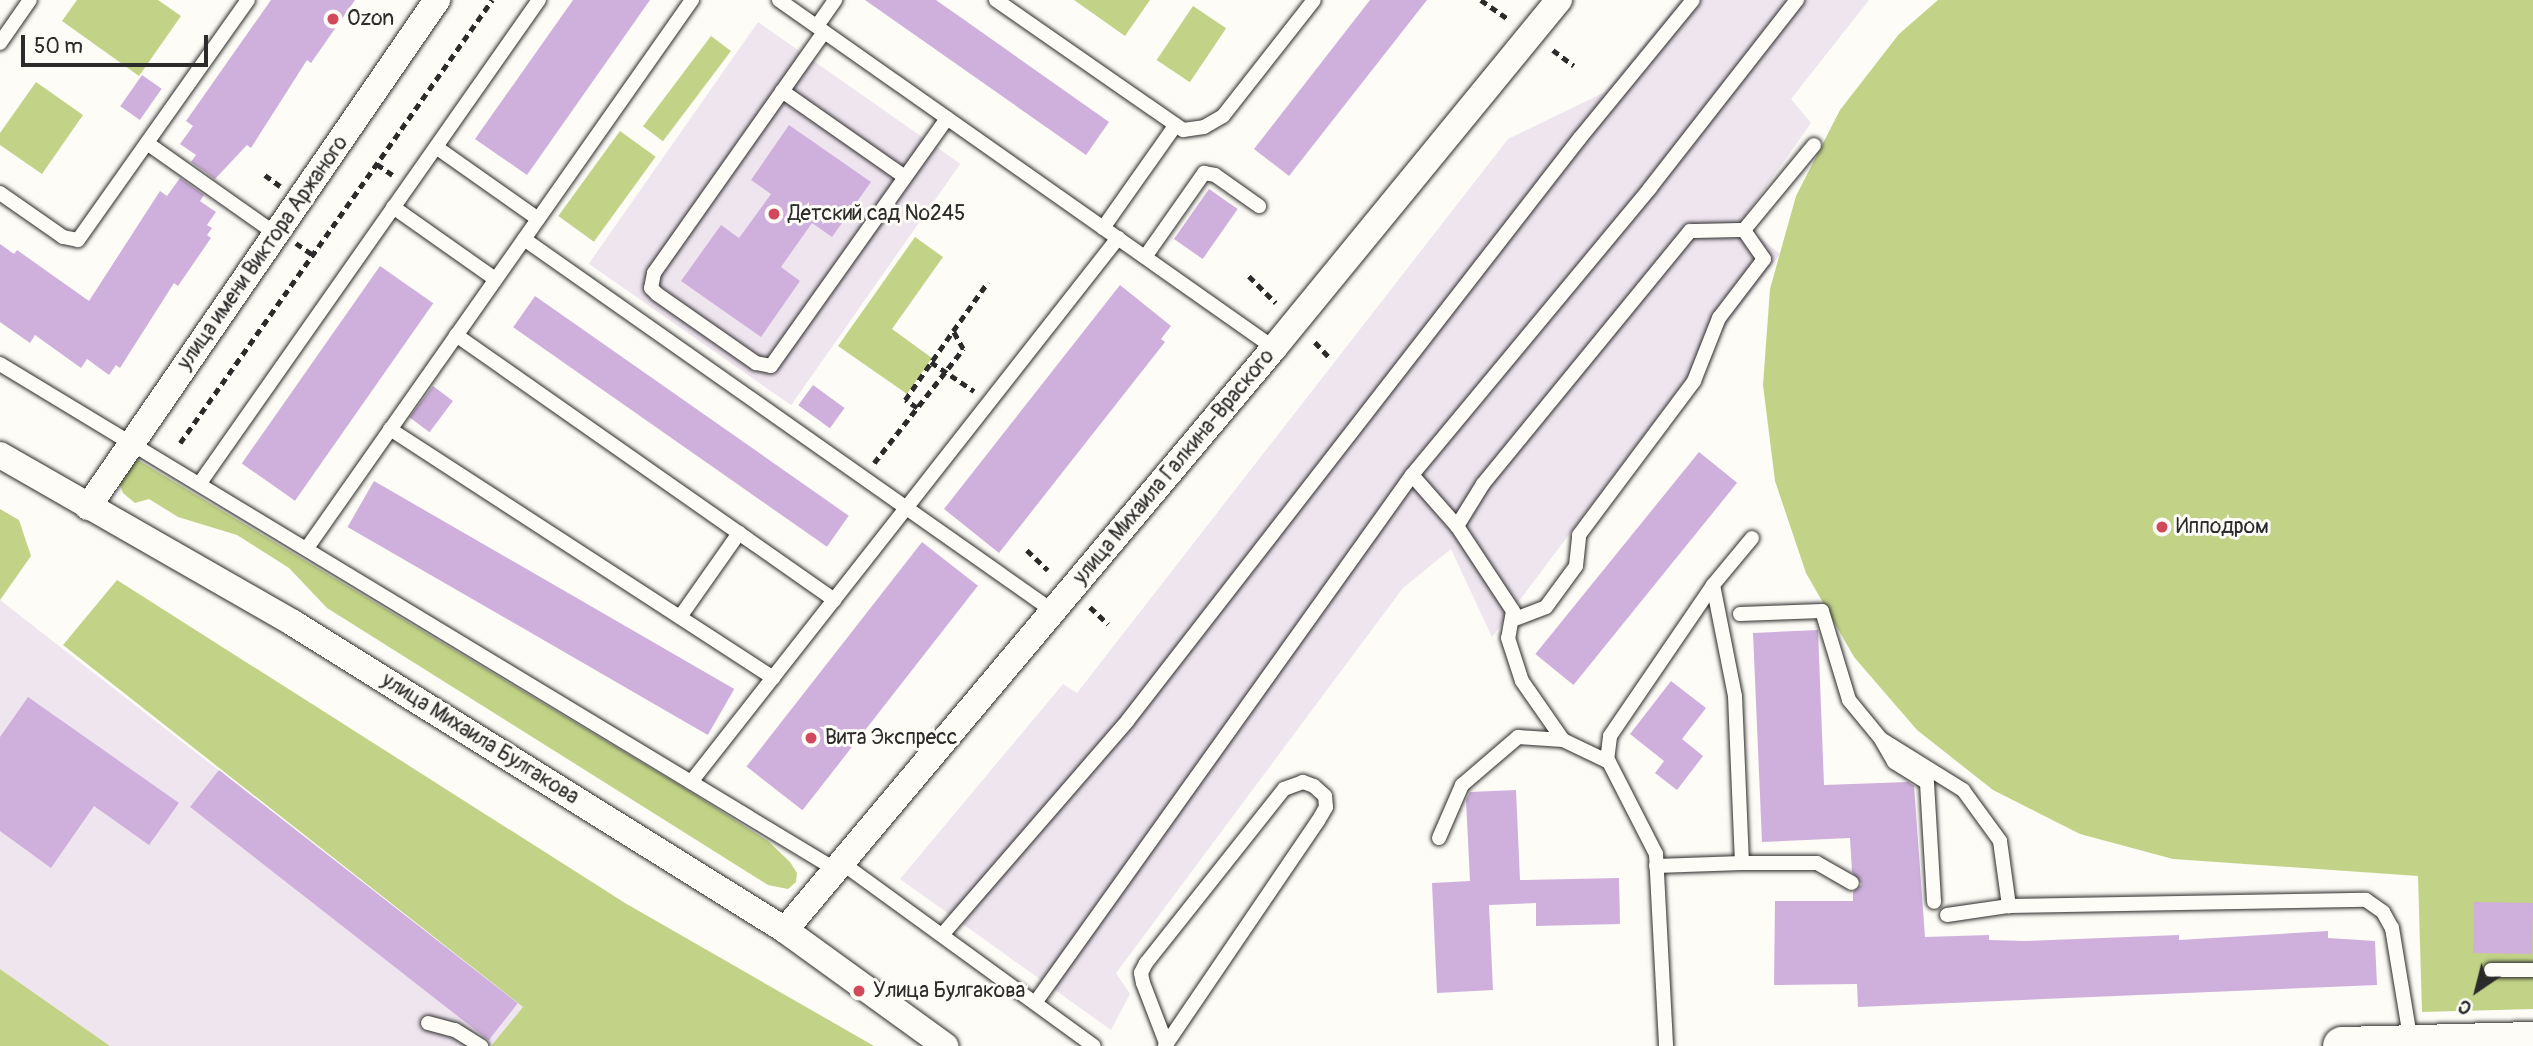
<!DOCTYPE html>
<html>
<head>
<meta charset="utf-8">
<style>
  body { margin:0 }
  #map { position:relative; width:2533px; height:1046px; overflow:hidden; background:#fdfcf7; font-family:Pangolin,sans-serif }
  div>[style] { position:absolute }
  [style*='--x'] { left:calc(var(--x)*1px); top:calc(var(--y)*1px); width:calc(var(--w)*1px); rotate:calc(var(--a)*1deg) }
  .built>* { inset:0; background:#efe5ef; transform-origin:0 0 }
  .green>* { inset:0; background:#c2d388; transform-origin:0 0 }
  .building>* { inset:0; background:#cfb0dd; transform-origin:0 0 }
  .path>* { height:4.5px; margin-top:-2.25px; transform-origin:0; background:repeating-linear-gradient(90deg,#2b2b2b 0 7px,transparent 0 12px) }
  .roads { filter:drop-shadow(0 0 2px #2b2b2b) drop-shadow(0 0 2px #2b2b2b) }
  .lane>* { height:14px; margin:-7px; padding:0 7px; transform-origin:7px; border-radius:7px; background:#fdfcf7 }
  .street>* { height:26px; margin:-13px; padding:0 13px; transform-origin:13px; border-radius:13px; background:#fdfcf7 }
  .secondary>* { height:38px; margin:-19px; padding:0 19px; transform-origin:19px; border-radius:19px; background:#fdfcf7 }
  .dots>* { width:19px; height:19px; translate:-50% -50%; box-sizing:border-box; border:4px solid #fdfcf7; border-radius:50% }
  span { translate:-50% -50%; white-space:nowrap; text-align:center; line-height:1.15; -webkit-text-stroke:6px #fdfcf7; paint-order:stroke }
  .poi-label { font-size:21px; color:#2b2b2b }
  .left { translate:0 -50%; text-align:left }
  .street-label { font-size:21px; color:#2b2b2b }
  .north { position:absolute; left:2442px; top:955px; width:70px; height:70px; -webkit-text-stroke:5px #fdfcf7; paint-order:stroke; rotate:215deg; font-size:19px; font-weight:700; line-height:28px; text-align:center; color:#2b2b2b }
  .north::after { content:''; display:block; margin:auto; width:24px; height:32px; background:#2b2b2b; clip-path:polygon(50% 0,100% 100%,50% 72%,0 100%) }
  .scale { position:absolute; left:21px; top:35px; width:187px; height:32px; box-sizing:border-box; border:4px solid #2b2b2b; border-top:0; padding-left:9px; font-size:21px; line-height:24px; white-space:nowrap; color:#2b2b2b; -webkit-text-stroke:5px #fdfcf7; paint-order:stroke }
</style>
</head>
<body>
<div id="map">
  <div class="built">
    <div style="clip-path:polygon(1680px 0,1869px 0,1791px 99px,1811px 123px,1741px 222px,1780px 254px,1492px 637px,1451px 549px,1403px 588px,1116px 973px,1130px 994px,1111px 1030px,900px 879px,1063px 684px,1077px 693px,1508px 139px,1605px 92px)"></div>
    <div style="left:758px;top:22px;width:247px;height:295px;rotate:35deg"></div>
    <div style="clip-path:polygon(0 600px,523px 1007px,491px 1046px,110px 1046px,0 969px)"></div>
  </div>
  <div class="green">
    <div style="clip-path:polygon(77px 0,158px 0,181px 16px,139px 76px,62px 21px)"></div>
    <div style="clip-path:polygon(1074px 0,1150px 0,1125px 36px)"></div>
    <div style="clip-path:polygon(1938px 0,2533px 0,2533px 1009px,2422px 1012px,2418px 876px,2173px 859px,2080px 834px,1993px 790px,1917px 730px,1854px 657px,1806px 573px,1775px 481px,1763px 385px,1770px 289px,1796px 196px,1840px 110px,1899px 34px)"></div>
    <div style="left:1193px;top:6px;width:40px;height:65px;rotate:34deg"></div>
    <div style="left:711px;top:36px;width:25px;height:113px;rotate:37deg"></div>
    <div style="clip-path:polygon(36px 82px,83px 115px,42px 174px,0 145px,0 133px)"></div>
    <div style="left:620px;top:131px;width:44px;height:105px;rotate:36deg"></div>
    <div style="clip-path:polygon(915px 237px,943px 257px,892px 329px,932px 358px,907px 394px,838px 346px)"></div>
    <div style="clip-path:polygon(138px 460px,689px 791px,768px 841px,790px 862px,797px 873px,796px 882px,788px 889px,768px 885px,327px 608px,289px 568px,237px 535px,178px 517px,149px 499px,135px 503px,123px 493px,118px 480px,127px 463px)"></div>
    <div style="clip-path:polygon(0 509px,19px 520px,31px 556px,0 600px)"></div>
    <div style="clip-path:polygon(117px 580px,625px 903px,874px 1046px,491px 1046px,523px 1007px,63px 645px)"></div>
    <div style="clip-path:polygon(0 969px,110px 1046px,0 1046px)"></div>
  </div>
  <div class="building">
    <div style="clip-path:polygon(271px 0,355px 0,311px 63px,307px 60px,251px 148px,247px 145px,215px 179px,191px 162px,196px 155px,180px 144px,193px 126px,186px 121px)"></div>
    <div style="clip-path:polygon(573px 0,650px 0,527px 175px,475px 139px)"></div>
    <div style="clip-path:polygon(865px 0,936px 0,1109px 122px,1086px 155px)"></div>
    <div style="clip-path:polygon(1370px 0,1427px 0,1289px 176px,1254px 149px)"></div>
    <div style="left:142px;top:75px;width:24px;height:38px;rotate:35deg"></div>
    <div style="clip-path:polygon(789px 125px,871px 182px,832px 237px,812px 223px,781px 267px,800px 281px,761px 337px,681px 281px,721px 225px,739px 238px,771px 194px,751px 180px)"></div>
    <div style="clip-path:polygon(180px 178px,204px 195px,200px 201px,216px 212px,207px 225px,212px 228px,207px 235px,211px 238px,178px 286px,174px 283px,120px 368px,116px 365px,109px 375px,87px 359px,81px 368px,35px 335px,30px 343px,0 322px,0 244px,14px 254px,17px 250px,89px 301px,160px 191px,167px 196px)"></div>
    <div style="left:1209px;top:189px;width:35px;height:61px;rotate:35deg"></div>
    <div style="left:380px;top:266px;width:65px;height:241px;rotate:35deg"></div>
    <div style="clip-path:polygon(1120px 285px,1171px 326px,1161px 339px,1165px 342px,999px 553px,944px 509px)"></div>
    <div style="left:535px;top:296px;width:383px;height:38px;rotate:35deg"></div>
    <div style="left:813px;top:385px;width:39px;height:25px;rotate:36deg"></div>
    <div style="left:433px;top:386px;width:25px;height:39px;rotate:37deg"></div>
    <div style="left:1699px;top:452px;width:49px;height:260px;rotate:39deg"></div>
    <div style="left:374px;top:481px;width:416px;height:53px;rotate:30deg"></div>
    <div style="left:922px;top:542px;width:71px;height:285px;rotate:38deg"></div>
    <div style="clip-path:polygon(1818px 630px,1824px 785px,1908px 782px,1914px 786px,1925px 937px,1989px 935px,1989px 940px,2025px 941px,2179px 935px,2179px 940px,2328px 931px,2328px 938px,2375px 941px,2377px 985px,1858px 1007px,1857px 984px,1774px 985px,1775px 901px,1853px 901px,1853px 892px,1862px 884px,1852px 872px,1850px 838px,1762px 842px,1753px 633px)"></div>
    <div style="clip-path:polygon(1671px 681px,1706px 708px,1682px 739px,1703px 756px,1677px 790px,1655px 773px,1664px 761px,1630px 734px)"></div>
    <div style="clip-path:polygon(28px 697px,179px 803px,149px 845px,94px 806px,51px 868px,0 831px,0 737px)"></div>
    <div style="left:219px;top:770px;width:379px;height:47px;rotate:38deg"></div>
    <div style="clip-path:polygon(1516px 790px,1520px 880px,1619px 878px,1620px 924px,1536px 926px,1536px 903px,1489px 905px,1493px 990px,1437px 993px,1432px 883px,1470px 881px,1466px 800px,1470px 792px)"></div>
    <div style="left:2474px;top:902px;width:59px;height:51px;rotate:1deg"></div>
  </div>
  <div class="path">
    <div style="--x:1481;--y:0;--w:33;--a:35"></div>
    <div style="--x:1553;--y:50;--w:26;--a:37"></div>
    <div style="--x:377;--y:164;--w:19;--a:35"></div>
    <div style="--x:265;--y:175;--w:19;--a:36"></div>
    <div style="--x:296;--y:243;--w:21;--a:35"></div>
    <div style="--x:1249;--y:276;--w:38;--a:45"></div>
    <div style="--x:1315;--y:342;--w:23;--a:47"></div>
    <div style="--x:931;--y:362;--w:52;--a:34"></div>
    <div style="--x:917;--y:408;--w:14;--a:-146"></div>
    <div style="--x:905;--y:400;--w:84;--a:-55.2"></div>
    <div style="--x:180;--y:443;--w:542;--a:-54.84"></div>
    <div style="--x:874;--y:463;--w:145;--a:-52"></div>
    <div style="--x:963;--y:349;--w:21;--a:-119"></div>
    <div style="--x:953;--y:331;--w:60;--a:-54.5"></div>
    <div style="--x:1027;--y:550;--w:29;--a:44"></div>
    <div style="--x:1090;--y:607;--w:25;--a:43"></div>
  </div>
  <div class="roads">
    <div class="lane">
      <div style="--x:779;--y:0;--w:605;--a:35.11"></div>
      <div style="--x:996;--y:0;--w:228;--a:34.8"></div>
      <div style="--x:1183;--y:130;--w:21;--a:-8"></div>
      <div style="--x:1204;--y:127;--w:22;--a:-30"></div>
      <div style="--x:1223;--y:116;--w:147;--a:-51.9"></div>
      <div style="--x:817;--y:26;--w:32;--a:-55"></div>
      <div style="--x:824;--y:32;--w:295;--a:125.2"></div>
      <div style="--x:654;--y:273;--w:15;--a:101"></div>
      <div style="--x:651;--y:288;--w:8;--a:45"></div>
      <div style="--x:657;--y:294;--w:121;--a:34.9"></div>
      <div style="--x:756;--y:363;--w:15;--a:11"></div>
      <div style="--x:771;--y:366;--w:304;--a:-54.6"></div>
      <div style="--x:0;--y:43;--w:52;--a:-55.1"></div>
      <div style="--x:782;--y:91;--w:150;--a:35"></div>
      <div style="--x:147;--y:143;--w:158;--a:35.2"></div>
      <div style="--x:436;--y:147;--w:125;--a:35.2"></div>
      <div style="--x:0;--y:193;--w:77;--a:34.9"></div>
      <div style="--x:63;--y:237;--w:15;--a:11"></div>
      <div style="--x:78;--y:240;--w:294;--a:-54.7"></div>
      <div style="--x:393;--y:207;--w:125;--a:35.2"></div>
      <div style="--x:1103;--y:228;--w:125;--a:-54.8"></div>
      <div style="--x:524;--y:239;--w:647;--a:35.12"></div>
      <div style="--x:1145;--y:257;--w:103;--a:-54.9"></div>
      <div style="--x:1204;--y:173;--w:11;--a:10"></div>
      <div style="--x:1215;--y:175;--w:54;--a:35.2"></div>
      <div style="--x:456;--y:335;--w:462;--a:35"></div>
      <div style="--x:0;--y:364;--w:977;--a:31.18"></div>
      <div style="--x:390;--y:429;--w:457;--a:33"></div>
      <div style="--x:1412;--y:475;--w:373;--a:-50.3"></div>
      <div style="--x:1650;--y:188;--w:239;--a:-52"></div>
      <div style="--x:200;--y:483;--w:590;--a:-54.94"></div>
      <div style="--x:1457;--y:526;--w:49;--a:-58.2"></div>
      <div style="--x:1483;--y:484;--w:327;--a:-50.7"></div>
      <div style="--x:1690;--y:231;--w:54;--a:-1.1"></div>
      <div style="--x:307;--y:548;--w:670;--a:-54.91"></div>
      <div style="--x:1740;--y:614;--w:82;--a:-2.1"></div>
      <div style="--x:1822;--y:611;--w:93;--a:73.1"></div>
      <div style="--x:1849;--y:700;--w:50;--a:50.6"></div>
      <div style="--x:1881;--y:739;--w:97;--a:31.9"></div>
      <div style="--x:1963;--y:790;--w:63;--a:54"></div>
      <div style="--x:2000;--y:841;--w:66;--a:82.1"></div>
      <div style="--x:680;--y:617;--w:103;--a:-54.9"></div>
      <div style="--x:1515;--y:619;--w:33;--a:-21"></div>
      <div style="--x:1546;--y:607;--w:51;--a:-53.8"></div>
      <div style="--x:1576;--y:566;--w:31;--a:-84"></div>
      <div style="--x:1579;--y:535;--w:192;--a:-53.2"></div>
      <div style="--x:1694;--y:381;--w:68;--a:-68.4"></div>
      <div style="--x:1719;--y:318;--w:74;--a:-52.7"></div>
      <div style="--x:1764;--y:259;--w:35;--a:-125"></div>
      <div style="--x:1744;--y:230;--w:110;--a:-50.5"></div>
      <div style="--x:1882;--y:741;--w:24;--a:60"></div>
      <div style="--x:1894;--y:762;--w:39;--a:32"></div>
      <div style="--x:1927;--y:783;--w:119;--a:86.6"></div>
      <div style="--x:1607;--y:761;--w:25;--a:-83"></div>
      <div style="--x:1610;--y:736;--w:183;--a:-55.7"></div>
      <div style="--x:1713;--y:585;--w:61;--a:-50.3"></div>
      <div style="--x:691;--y:782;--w:692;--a:-51.87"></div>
      <div style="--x:1439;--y:838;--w:58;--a:-66.5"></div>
      <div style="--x:1462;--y:785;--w:74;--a:-40.6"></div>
      <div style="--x:1518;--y:737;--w:45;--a:3.8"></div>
      <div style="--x:1563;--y:740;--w:51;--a:25.6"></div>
      <div style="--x:1609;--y:762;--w:103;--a:62.9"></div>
      <div style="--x:1656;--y:854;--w:192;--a:87"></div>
      <div style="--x:842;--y:863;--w:311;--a:36"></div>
      <div style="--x:1742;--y:863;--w:75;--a:0"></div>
      <div style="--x:1817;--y:863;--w:40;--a:29.7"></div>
      <div style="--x:1656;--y:866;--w:86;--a:-2"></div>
      <div style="--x:1742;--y:863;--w:167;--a:-92.4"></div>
      <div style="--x:1735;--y:696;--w:113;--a:-101.2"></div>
      <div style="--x:1947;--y:915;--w:63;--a:-8.3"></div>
      <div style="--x:2009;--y:906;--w:357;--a:-1"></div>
      <div style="--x:2366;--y:900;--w:21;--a:35"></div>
      <div style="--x:2383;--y:912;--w:18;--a:61"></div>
      <div style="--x:2392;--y:928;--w:117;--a:80.6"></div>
      <div style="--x:942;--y:935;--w:284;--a:-49.1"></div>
      <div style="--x:1128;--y:720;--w:737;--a:-52.17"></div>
      <div style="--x:1580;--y:138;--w:178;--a:-50.7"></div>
      <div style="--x:2491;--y:970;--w:42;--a:0"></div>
      <div style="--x:1035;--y:1003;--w:649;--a:-54.47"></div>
      <div style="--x:1412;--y:475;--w:68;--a:48.6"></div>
      <div style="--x:1457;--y:526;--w:102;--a:56.6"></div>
      <div style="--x:1513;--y:611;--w:27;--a:100"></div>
      <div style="--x:1508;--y:638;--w:45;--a:72"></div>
      <div style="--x:1522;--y:681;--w:72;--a:55.2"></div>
      <div style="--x:428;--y:1023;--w:28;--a:15"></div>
      <div style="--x:455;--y:1030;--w:31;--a:32"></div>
      <div style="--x:1165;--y:1046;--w:272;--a:-55.8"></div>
      <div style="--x:1318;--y:821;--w:16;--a:-60"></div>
      <div style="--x:1326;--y:807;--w:11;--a:-95"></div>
      <div style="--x:1325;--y:796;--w:15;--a:-138"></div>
      <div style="--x:1314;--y:786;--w:12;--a:-160"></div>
      <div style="--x:1303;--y:782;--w:20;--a:160"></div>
      <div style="--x:1284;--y:789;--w:222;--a:128.4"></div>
      <div style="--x:1146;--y:963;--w:11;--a:117"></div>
      <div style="--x:1141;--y:973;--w:10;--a:79"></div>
      <div style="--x:1143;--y:983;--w:64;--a:69"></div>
    </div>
    <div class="street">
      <div style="--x:0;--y:455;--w:338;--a:29.8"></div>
      <div style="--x:293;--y:623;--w:580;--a:31.96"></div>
      <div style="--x:785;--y:930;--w:198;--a:35.9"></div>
      <div style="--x:88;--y:507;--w:616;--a:-55.46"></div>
      <div style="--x:785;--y:930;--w:760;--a:-49.96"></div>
      <div style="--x:1274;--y:348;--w:450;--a:-50.7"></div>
    </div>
    <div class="secondary">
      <div style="--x:2342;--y:1046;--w:191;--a:-1.5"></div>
    </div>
  </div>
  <div class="dots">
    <div style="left:333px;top:19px;background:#d1495b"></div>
    <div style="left:774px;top:214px;background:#d1495b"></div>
    <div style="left:2162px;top:527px;background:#d1495b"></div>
    <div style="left:811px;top:738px;background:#d1495b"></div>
    <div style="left:859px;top:991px;background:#d1495b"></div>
  </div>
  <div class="poi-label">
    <span class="left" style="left:347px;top:19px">Ozon</span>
    <span class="left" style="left:788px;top:214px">Детский сад №245</span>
    <span class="left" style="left:2176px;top:527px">Ипподром</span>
    <span class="left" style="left:825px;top:738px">Вита Экспресс</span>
    <span class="left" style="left:873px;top:991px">Улица Булгакова</span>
  </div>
  <div class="street-label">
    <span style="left:263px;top:253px;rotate:-55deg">улица имени Виктора Аржаного</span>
    <span style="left:1174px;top:467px;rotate:-50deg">улица Михаила Галкина-Враского</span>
    <span style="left:480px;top:739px;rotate:32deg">улица Михаила Булгакова</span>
  </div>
  <div class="north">С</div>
  <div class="scale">50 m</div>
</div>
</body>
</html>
